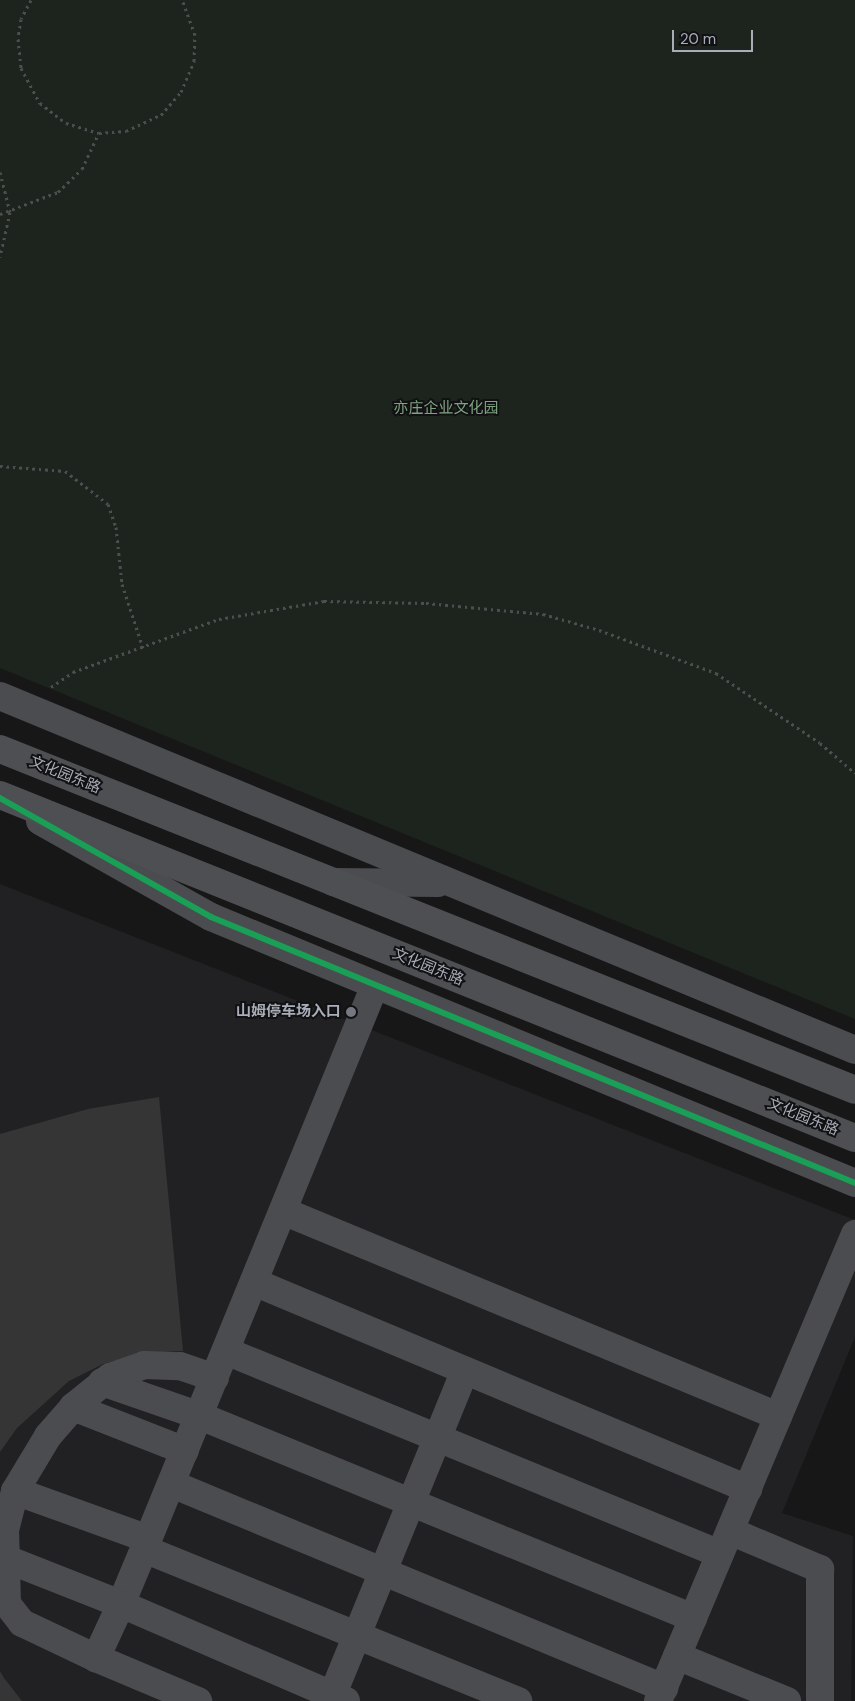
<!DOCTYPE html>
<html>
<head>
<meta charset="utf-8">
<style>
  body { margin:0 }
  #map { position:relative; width:855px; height:1701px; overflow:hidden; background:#171717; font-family:"DM Sans","Noto Sans SC",sans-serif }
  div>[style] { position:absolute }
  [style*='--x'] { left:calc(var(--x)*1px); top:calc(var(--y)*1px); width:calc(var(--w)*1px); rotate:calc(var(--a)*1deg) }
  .built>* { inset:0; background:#212123 }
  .green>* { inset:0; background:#1d241e }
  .building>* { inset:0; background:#353536 }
  .path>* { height:3px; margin-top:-1.5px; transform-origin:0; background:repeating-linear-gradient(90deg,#4d4e52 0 2.5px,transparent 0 6.5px) }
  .minor>* { height:28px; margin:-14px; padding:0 14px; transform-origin:14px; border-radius:14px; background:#4b4c50 }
  .major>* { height:28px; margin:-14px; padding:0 14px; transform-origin:14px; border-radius:14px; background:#4d4f52 }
  .cycleway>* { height:6px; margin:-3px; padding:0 3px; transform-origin:3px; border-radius:3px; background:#1a9f57 }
  .dots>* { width:14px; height:14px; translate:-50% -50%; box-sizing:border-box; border:2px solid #111113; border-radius:50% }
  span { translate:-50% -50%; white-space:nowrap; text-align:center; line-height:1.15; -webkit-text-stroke:4px #111113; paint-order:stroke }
  .park-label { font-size:15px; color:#7fa381 }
  .street-label { font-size:15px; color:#a8adb8 }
  .poi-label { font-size:15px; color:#a8adb8; font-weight:700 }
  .right { translate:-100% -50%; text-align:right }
  .scale { position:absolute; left:672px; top:30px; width:81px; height:22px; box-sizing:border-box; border:2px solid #a8adb8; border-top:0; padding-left:6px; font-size:15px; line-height:18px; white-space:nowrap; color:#a8adb8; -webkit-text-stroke:4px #111113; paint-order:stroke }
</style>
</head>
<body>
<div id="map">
  <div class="built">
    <div style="clip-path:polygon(0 884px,855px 1220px,855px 1337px,782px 1513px,853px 1536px,851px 1701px,0 1701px)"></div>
  </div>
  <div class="green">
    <div style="clip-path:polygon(0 0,855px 0,855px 1019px,0 668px)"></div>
  </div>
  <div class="building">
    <div style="clip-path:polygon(159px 1097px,183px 1351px,143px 1353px,103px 1364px,69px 1381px,17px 1428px,0 1452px,0 1134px,88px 1109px)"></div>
    <div style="clip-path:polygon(0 1671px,4px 1678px,22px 1701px,0 1701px)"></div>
  </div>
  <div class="path">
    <div style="--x:31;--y:0;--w:21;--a:118"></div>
    <div style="--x:21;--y:19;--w:20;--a:99"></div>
    <div style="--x:18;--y:39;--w:29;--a:84"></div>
    <div style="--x:21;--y:68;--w:40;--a:62"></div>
    <div style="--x:40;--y:103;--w:33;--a:38"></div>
    <div style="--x:66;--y:123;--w:34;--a:17"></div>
    <div style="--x:99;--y:133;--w:27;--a:-4"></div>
    <div style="--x:126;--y:131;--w:38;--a:-25"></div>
    <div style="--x:161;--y:115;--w:30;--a:-49"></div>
    <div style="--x:181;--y:92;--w:34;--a:-67"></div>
    <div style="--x:194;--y:61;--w:26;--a:-88"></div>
    <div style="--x:195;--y:35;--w:37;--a:-110"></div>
    <div style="--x:0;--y:172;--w:41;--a:76"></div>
    <div style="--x:10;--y:212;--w:46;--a:102.5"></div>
    <div style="--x:0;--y:214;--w:62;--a:-20.8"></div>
    <div style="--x:58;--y:192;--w:33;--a:-44"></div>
    <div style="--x:82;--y:169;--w:40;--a:-65"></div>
    <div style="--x:0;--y:466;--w:65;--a:4.4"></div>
    <div style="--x:65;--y:471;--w:54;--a:37.5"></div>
    <div style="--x:108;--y:504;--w:24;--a:71"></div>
    <div style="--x:116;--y:527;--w:57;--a:84"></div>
    <div style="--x:122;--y:584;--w:67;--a:71.8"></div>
    <div style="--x:51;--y:687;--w:27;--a:-34"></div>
    <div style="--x:73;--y:672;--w:155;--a:-20"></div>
    <div style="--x:219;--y:619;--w:107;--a:-9.7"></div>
    <div style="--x:324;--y:601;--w:102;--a:1.1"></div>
    <div style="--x:426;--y:603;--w:118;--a:5.4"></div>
    <div style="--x:543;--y:614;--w:58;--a:15.9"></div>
    <div style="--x:599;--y:630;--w:125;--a:20.2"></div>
    <div style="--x:716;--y:673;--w:125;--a:33.9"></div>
    <div style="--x:820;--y:743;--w:46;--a:40.6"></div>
  </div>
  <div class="minor">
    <div style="--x:0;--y:696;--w:925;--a:22.49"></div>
    <div style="--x:40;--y:821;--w:196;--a:29.3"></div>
    <div style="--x:211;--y:917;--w:697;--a:22.44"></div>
    <div style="--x:333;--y:882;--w:105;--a:0.5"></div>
    <div style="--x:375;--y:985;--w:609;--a:112.27"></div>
    <div style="--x:144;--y:1549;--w:404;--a:22.1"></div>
    <div style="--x:283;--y:1211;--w:536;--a:22.5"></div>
    <div style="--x:254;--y:1282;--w:536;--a:22.74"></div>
    <div style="--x:226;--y:1351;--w:534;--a:22.34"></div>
    <div style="--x:102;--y:1382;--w:104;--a:19.1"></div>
    <div style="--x:200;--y:1416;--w:533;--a:22.28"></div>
    <div style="--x:73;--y:1407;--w:120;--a:21.4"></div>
    <div style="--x:172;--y:1484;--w:533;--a:22.52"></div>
    <div style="--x:15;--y:1491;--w:141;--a:19.8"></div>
    <div style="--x:730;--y:1531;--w:98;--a:22.9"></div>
    <div style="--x:820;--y:1569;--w:132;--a:90"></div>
    <div style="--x:144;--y:1549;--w:60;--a:112.7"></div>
    <div style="--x:121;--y:1604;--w:245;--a:23.3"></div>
    <div style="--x:4;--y:1558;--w:126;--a:21.5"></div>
    <div style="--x:121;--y:1604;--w:60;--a:114.8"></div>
    <div style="--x:96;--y:1658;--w:111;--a:22.9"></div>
    <div style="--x:677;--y:1656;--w:119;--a:22.2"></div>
    <div style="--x:96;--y:1658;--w:82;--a:-154.7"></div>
    <div style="--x:22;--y:1623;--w:24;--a:-128"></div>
    <div style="--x:7;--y:1604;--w:74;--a:-91.5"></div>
    <div style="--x:5;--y:1530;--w:40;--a:-75.6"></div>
    <div style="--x:15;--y:1491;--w:64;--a:-59"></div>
    <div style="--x:48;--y:1436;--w:38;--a:-49"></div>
    <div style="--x:73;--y:1407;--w:48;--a:-39"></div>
    <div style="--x:110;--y:1377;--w:36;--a:-19"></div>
    <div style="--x:144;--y:1365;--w:36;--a:2"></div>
    <div style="--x:180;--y:1366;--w:37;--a:19"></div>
    <div style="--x:330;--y:1701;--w:357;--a:-67.8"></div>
    <div style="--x:658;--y:1701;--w:507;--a:-67.13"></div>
  </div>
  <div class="major">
    <div style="--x:0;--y:749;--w:920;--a:21.74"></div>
    <div style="--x:0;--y:795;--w:921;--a:21.86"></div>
  </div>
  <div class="cycleway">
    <div style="--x:0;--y:798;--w:242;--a:29.4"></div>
    <div style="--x:211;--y:917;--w:697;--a:22.44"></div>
  </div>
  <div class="dots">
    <div style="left:351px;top:1012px;background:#757880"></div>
  </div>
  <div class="park-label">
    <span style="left:446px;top:409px">亦庄企业文化园</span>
  </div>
  <div class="street-label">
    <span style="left:65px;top:775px;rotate:22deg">文化园东路</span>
    <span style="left:428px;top:967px;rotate:22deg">文化园东路</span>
    <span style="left:803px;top:1117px;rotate:22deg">文化园东路</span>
  </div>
  <div class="poi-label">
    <span class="right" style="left:341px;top:1012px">山姆停车场入口</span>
  </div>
  <div class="scale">20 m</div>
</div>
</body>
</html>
